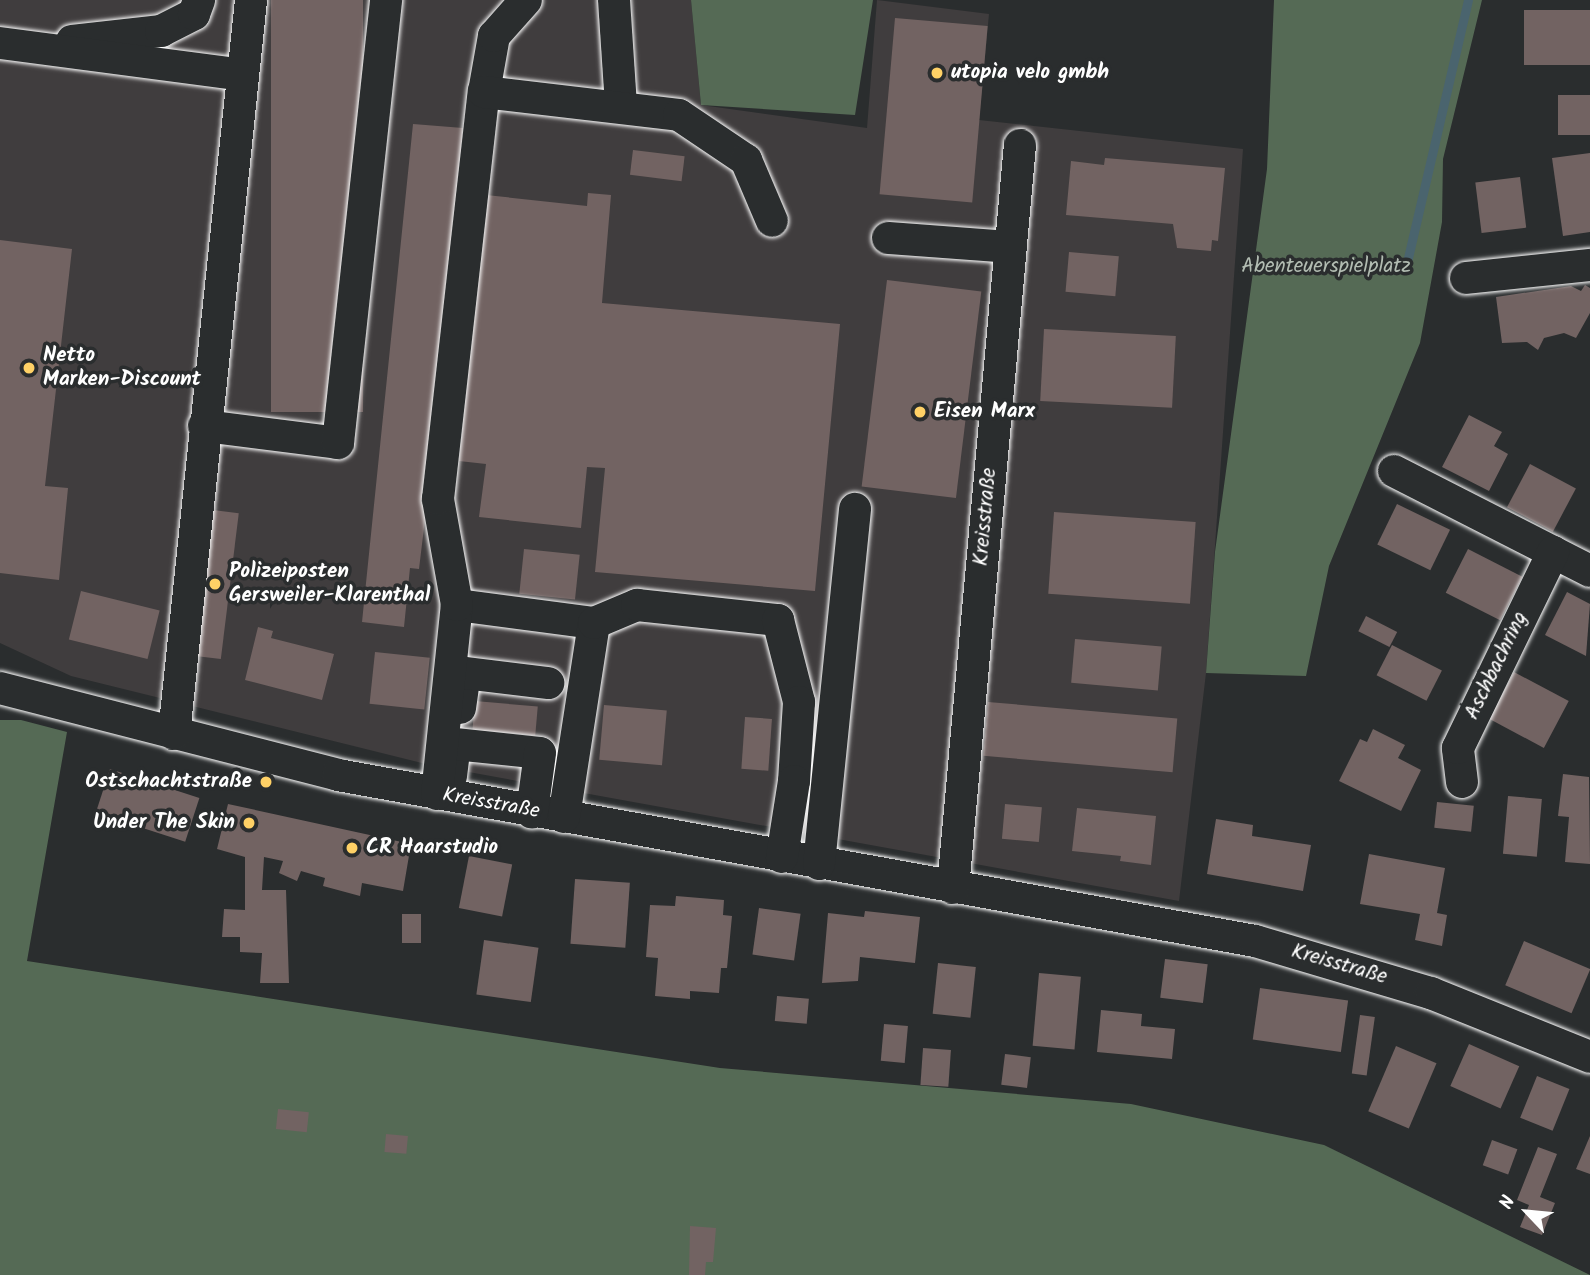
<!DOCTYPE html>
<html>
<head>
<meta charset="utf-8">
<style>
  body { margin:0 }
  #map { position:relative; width:1590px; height:1275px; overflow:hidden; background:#2a2d2e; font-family:Kalam,sans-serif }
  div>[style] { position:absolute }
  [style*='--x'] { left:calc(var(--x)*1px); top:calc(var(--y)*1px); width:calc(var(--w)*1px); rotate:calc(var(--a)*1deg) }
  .built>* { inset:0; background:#403d3e }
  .green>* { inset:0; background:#556a55 }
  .stream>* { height:9px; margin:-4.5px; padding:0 4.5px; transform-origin:4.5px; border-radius:4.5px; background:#4a646e }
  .building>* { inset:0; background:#726362; transform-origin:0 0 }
  .roads { filter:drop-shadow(0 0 2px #fff) drop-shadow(0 0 2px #fff) }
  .minor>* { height:32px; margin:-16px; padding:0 16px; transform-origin:16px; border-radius:16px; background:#2a2d2e }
  .dots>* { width:19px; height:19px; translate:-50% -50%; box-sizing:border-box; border:4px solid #2a2d2e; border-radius:50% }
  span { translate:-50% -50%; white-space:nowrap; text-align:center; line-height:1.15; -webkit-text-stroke:7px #2a2d2e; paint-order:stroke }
  .poi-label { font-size:21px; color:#fff; font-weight:700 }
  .left { translate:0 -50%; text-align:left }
  .right { translate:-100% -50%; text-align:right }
  .park-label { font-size:21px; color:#b2bcb2 }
  .street-label { font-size:21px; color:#fff }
  .north { position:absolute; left:1492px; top:1177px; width:70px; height:70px; -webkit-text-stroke:5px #2a2d2e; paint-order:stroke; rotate:296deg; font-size:19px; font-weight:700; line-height:28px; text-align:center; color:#fff }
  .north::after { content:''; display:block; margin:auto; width:24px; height:32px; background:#fff; clip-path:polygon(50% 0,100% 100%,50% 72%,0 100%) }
</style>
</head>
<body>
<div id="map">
  <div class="built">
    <div style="clip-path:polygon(0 0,691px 0,701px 105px,867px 128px,877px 0,989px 14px,979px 120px,1243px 149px,1206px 673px,1179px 901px,430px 765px,71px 676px,0 643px)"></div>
  </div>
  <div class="green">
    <div style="clip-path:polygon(691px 0,873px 0,855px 115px,701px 105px)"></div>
    <div style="clip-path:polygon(1274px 0,1482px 0,1443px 159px,1442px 222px,1420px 343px,1329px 566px,1306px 676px,1206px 673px,1215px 552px,1267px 169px)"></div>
    <div style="clip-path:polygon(0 720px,21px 720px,67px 732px,27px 961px,720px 1068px,1131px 1104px,1324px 1145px,1590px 1275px,0 1275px)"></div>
  </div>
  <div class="stream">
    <div style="--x:1407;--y:262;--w:269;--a:-76.9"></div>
  </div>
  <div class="building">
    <div style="left:271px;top:0;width:92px;height:412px"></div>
    <div style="left:1590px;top:10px;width:55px;height:66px;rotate:90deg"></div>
    <div style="left:895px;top:18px;width:93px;height:177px;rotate:5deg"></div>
    <div style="left:1590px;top:95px;width:40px;height:32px;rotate:90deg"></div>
    <div style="clip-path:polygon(413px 124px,463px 128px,430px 478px,419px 569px,410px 568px,404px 627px,362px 622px)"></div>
    <div style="left:633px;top:150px;width:52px;height:25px;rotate:7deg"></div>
    <div style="clip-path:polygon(1590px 153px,1590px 232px,1563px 236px,1552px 158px)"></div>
    <div style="clip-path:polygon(1105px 158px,1225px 168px,1218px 241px,1212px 240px,1211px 251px,1177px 248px,1173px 224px,1066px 215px,1071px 161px,1104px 165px)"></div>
    <div style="left:1520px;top:177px;width:51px;height:45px;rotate:83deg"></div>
    <div style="clip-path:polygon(588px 193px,611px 195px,602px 303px,840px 324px,815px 591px,595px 572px,605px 468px,587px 467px,581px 528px,479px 517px,486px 464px,459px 461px,486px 195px,587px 206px)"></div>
    <div style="clip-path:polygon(0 240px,72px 249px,45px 486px,68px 488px,59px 580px,0 573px)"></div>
    <div style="left:1069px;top:252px;width:50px;height:40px;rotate:5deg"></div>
    <div style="left:887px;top:280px;width:95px;height:208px;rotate:7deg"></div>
    <div style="clip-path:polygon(1585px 285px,1590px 288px,1590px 313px,1576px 338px,1564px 333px,1544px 338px,1538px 350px,1527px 342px,1502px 343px,1496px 297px,1571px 286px,1581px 291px)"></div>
    <div style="left:1044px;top:329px;width:132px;height:72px;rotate:3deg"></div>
    <div style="clip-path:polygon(1469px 415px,1502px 432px,1494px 446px,1508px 454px,1489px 491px,1442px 467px)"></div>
    <div style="left:1530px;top:464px;width:52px;height:49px;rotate:28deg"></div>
    <div style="left:1397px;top:504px;width:59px;height:45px;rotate:26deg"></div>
    <div style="left:205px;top:509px;width:34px;height:147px;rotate:7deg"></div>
    <div style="left:1054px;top:512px;width:142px;height:82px;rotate:4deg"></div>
    <div style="left:524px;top:549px;width:56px;height:45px;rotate:6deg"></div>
    <div style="left:1468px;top:549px;width:61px;height:49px;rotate:27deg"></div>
    <div style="left:81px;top:591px;width:81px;height:50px;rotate:14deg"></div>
    <div style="clip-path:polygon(1567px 592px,1590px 604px,1586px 656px,1545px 635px)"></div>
    <div style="left:1366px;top:616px;width:35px;height:17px;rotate:27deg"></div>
    <div style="clip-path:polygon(258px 627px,273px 631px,271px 638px,334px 654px,322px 700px,245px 680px)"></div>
    <div style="left:1075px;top:639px;width:87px;height:44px;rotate:5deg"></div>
    <div style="left:1392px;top:645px;width:56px;height:34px;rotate:27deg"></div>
    <div style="left:375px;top:652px;width:55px;height:52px;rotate:6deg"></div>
    <div style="left:1514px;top:672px;width:62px;height:53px;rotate:28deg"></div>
    <div style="left:475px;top:701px;width:63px;height:29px;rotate:5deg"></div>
    <div style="left:988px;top:702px;width:190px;height:54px;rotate:5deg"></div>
    <div style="left:604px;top:705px;width:63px;height:55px;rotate:5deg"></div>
    <div style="left:745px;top:717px;width:27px;height:52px;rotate:4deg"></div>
    <div style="clip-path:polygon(1373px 729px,1405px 745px,1398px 758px,1421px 770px,1401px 811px,1339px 781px,1360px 739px,1367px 742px)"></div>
    <div style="left:110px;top:769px;width:94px;height:46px;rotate:18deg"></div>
    <div style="clip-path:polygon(1563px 774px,1589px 777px,1590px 864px,1565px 862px,1569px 817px,1558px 816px)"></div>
    <div style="left:1508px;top:796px;width:34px;height:58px;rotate:5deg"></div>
    <div style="left:1437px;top:802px;width:37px;height:26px;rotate:6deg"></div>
    <div style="clip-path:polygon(228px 804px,411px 844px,403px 891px,362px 883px,360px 896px,323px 886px,325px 878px,301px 871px,297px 881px,279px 873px,283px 861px,264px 857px,262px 890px,286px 890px,289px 983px,260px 983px,262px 953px,240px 952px,240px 937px,222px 937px,224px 909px,245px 910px,245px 857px,217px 849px)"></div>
    <div style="left:1005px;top:804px;width:37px;height:35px;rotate:5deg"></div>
    <div style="clip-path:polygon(1077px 808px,1156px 816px,1151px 865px,1120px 861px,1121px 856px,1072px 851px)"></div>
    <div style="clip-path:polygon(1216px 819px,1253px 825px,1252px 836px,1311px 845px,1303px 891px,1207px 874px)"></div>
    <div style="clip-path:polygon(1369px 854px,1445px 868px,1437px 913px,1447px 915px,1442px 946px,1415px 940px,1420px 914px,1360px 904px)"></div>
    <div style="left:469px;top:856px;width:44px;height:53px;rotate:11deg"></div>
    <div style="left:575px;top:879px;width:55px;height:65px;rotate:4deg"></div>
    <div style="clip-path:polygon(676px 896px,724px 900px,723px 915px,732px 916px,727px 968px,721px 968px,719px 993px,690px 991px,690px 999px,655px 996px,658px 958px,646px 957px,650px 905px,675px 906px)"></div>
    <div style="left:759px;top:908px;width:42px;height:47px;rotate:8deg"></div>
    <div style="clip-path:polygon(865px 911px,920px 917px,915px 963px,860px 957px,858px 981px,822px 983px,828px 913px,864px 917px)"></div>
    <div style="left:402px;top:914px;width:19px;height:29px"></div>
    <div style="left:484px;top:940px;width:55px;height:55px;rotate:8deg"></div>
    <div style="left:1524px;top:941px;width:72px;height:48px;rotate:23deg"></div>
    <div style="left:1165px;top:959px;width:43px;height:39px;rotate:7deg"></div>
    <div style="left:938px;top:963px;width:38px;height:51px;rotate:6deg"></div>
    <div style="left:1039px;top:973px;width:42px;height:73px;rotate:5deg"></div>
    <div style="left:1260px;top:988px;width:89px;height:52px;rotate:8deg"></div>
    <div style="left:777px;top:996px;width:32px;height:25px;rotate:5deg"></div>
    <div style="clip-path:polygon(1101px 1010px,1142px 1014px,1141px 1026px,1175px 1029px,1172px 1059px,1097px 1052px)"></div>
    <div style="left:1360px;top:1015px;width:15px;height:59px;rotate:8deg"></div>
    <div style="left:884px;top:1024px;width:24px;height:37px;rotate:5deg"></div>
    <div style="left:1469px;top:1044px;width:55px;height:46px;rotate:24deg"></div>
    <div style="left:1396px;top:1046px;width:44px;height:71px;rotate:23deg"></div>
    <div style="left:923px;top:1048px;width:28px;height:37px;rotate:4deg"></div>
    <div style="left:1005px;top:1054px;width:26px;height:31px;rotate:7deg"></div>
    <div style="left:1537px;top:1076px;width:35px;height:45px;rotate:22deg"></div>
    <div style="left:278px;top:1109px;width:31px;height:20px;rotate:6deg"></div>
    <div style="left:386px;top:1134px;width:22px;height:18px;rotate:5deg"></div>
    <div style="clip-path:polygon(1590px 1136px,1590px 1174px,1576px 1169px)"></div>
    <div style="left:1492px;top:1140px;width:27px;height:27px;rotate:20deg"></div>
    <div style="clip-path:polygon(1538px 1147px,1557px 1154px,1540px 1197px,1555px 1203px,1542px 1235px,1520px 1227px,1529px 1205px,1517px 1200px)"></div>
    <div style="clip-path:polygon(690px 1226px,716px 1228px,713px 1262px,706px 1262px,705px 1275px,689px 1275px)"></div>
  </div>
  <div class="roads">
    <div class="minor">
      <div style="--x:614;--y:0;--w:105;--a:86.2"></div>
      <div style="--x:72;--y:41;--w:90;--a:-6.4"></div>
      <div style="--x:161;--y:31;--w:37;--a:-27"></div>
      <div style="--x:194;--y:14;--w:15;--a:-70"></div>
      <div style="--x:0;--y:43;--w:245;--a:7.5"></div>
      <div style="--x:484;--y:92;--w:57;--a:-79.9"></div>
      <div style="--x:494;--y:36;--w:48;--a:-48.4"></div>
      <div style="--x:888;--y:238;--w:122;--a:4.2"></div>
      <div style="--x:1466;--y:278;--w:125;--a:-6"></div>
      <div style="--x:204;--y:426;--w:135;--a:7.2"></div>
      <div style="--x:338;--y:443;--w:446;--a:-83.8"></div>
      <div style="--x:1394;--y:471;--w:220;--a:27"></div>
      <div style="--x:457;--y:605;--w:138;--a:7.5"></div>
      <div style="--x:0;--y:688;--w:349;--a:14.4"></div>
      <div style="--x:338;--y:775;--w:932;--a:10.26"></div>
      <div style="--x:1255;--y:941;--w:184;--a:16.5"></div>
      <div style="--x:1431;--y:993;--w:171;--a:21.9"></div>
      <div style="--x:460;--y:708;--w:35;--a:-82"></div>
      <div style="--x:465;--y:673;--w:84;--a:6.9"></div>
      <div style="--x:174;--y:734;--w:738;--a:-84.01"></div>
      <div style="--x:451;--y:776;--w:32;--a:-83"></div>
      <div style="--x:455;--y:744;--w:85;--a:6"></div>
      <div style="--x:540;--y:753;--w:60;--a:97.7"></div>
      <div style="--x:1462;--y:782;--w:34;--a:-97"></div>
      <div style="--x:1458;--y:748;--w:218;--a:-64.1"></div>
      <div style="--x:437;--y:794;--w:190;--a:-84"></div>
      <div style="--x:457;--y:605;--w:108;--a:-100.2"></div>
      <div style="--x:438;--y:499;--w:410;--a:-83.6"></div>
      <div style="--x:484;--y:92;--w:196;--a:6.7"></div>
      <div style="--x:679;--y:115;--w:81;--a:33.9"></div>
      <div style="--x:746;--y:160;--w:66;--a:66.9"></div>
      <div style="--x:564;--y:817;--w:196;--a:-81.2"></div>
      <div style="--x:594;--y:623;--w:47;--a:-22.7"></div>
      <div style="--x:637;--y:605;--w:142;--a:6.1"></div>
      <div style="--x:778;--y:620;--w:85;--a:75.6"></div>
      <div style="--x:799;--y:702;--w:79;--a:93.6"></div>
      <div style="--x:794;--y:781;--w:77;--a:99"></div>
      <div style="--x:819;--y:864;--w:357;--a:-84.2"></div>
      <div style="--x:953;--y:888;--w:746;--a:-84.85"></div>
    </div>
  </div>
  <div class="dots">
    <div style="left:937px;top:73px;background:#ffd166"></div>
    <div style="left:29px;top:368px;background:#ffd166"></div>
    <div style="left:920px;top:412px;background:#ffd166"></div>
    <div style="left:215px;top:584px;background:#ffd166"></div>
    <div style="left:266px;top:782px;background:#ffd166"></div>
    <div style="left:249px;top:823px;background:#ffd166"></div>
    <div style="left:352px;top:848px;background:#ffd166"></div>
  </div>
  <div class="poi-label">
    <span class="left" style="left:951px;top:73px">utopia velo gmbh</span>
    <span class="left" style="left:43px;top:368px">Netto<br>Marken-Discount</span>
    <span class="left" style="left:934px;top:412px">Eisen Marx</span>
    <span class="left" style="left:229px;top:584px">Polizeiposten<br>Gersweiler-Klarenthal</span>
    <span class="right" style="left:252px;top:782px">Ostschachtstraße</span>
    <span class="right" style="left:235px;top:823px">Under The Skin</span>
    <span class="left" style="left:366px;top:848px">CR Haarstudio</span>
  </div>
  <div class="park-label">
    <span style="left:1326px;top:267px">Abenteuerspielplatz</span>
  </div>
  <div class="street-label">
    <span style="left:986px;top:517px;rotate:-85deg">Kreisstraße</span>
    <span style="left:1497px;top:666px;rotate:-64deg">Aschbachring</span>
    <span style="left:491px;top:804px;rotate:10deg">Kreisstraße</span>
    <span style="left:1339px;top:965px;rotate:16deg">Kreisstraße</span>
  </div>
  <div class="north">N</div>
</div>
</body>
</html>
